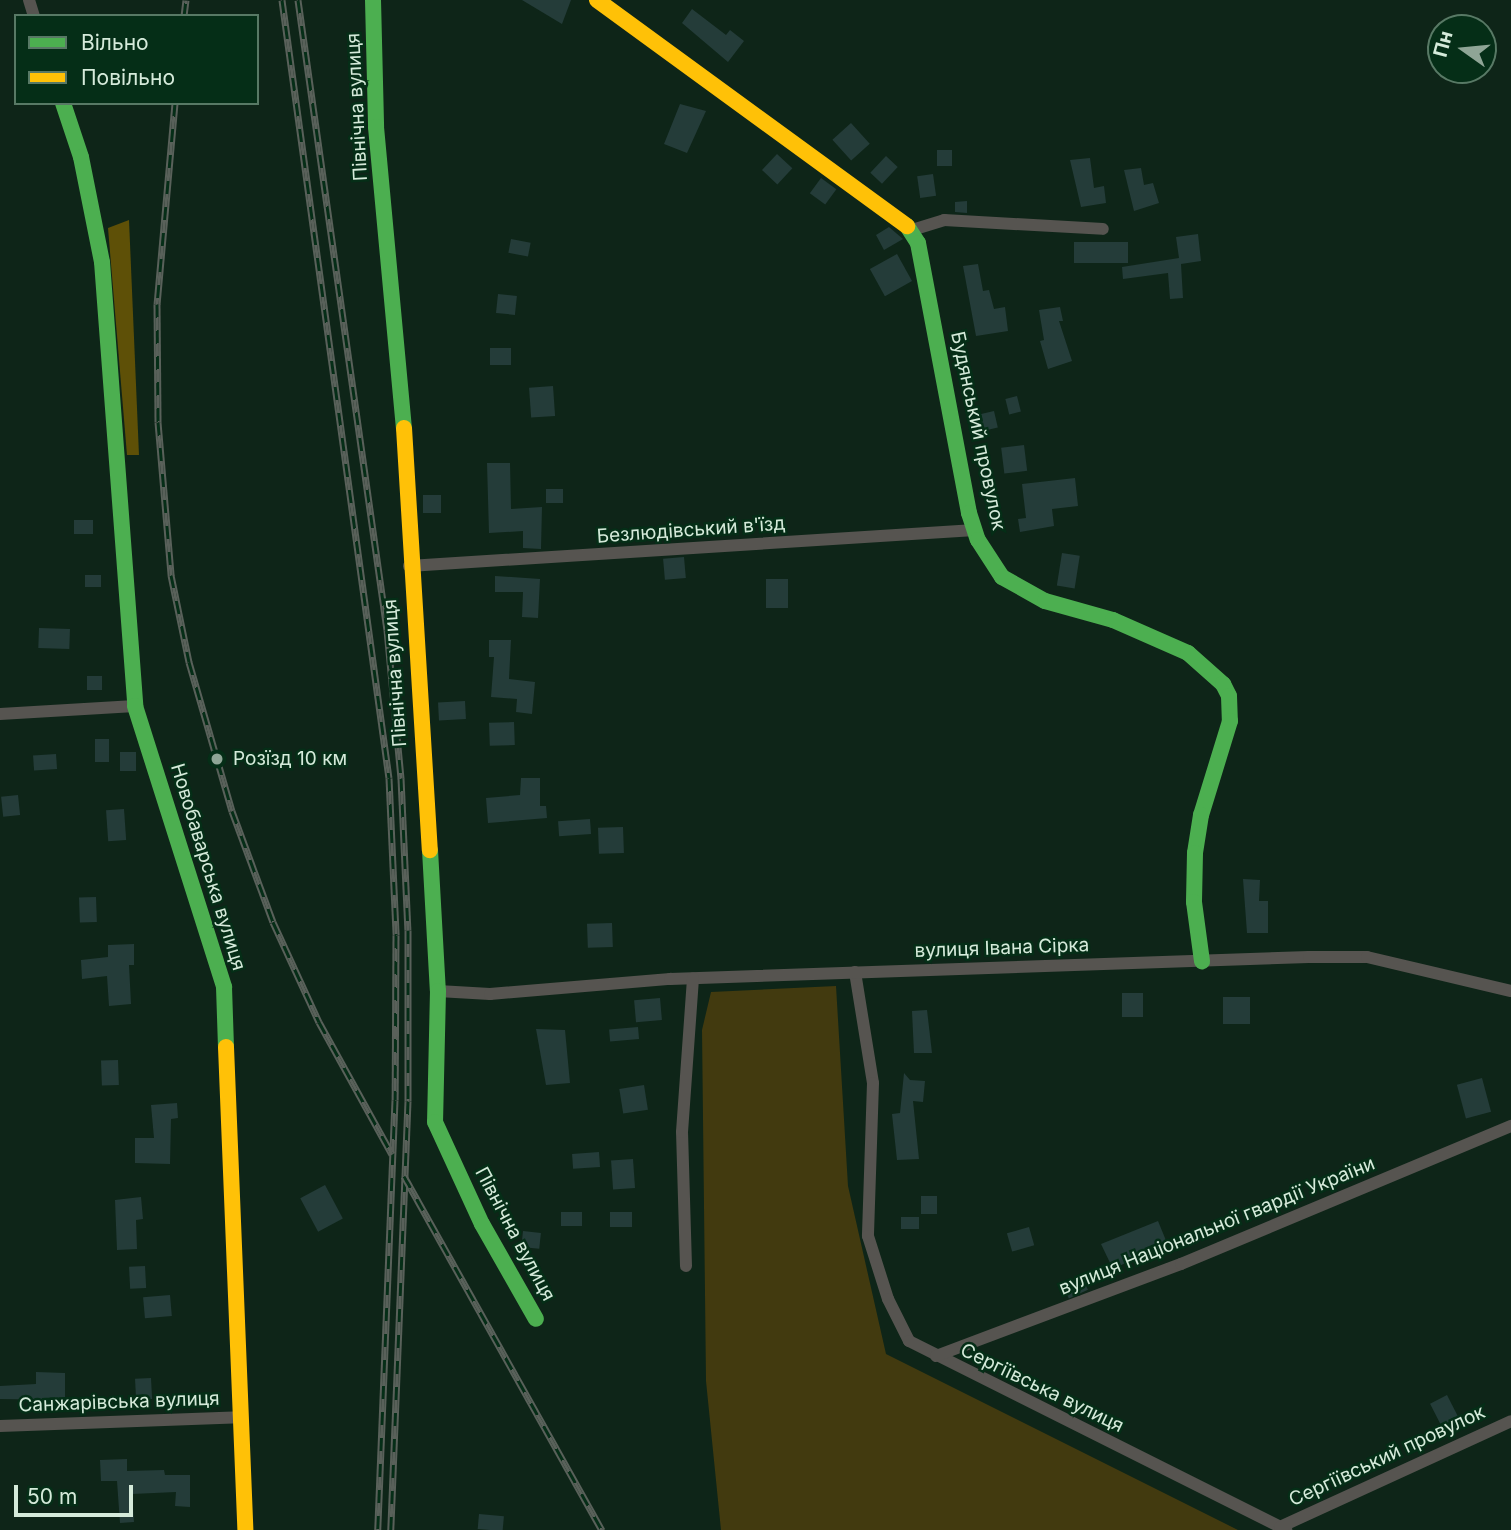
<!DOCTYPE html>
<html>
<head>
<meta charset="utf-8">
<style>
  body { margin:0 }
  #map { position:relative; width:1511px; height:1530px; overflow:hidden; background:#0e2518; font-family:Inter,sans-serif }
  div>[style] { position:absolute }
  [style*='--x'] { left:calc(var(--x)*1px); top:calc(var(--y)*1px); width:calc(var(--w)*1px); rotate:calc(var(--a)*1deg) }
  .green>* { inset:0; background:#423a0f }
  .forest>* { inset:0; background:#5e5007 }
  .building>* { inset:0; background:#243c39; transform-origin:0 0 }
  .street>* { height:12px; margin:-6px; padding:0 6px; transform-origin:6px; border-radius:6px; background:#565450 }
  .fast>* { height:16px; margin:-8px; padding:0 8px; transform-origin:8px; border-radius:8px; background:#4caf50 }
  .slow>* { height:16px; margin:-8px; padding:0 8px; transform-origin:8px; border-radius:8px; background:#ffc107 }
  .rail>* { height:7px; margin-top:-3.5px; transform-origin:0; background:repeating-linear-gradient(90deg,#052e17 0 13px,#59615a 0 26px); box-sizing:border-box; border-block:2px solid #59615a }
  .dots>* { width:19px; height:19px; translate:-50% -50%; box-sizing:border-box; border:4px solid #052e17; border-radius:50% }
  span { translate:-50% -50%; white-space:nowrap; text-align:center; line-height:1.15; -webkit-text-stroke:5px #052e17; paint-order:stroke }
  .street-label { font-size:19px; color:#d5eada }
  .poi-label { font-size:19px; color:#d5eada }
  .left { translate:0 -50%; text-align:left }
  .legend { position:absolute; left:14px; top:14px; width:245px; height:91px; box-sizing:border-box; background:#052e17; border:2px solid #587965; margin:0; padding:9px 12px; list-style:none; font-size:21px; color:#d5eada }
  .legend li { display:flex; align-items:center; gap:14px; height:35px }
  .legend b { width:35px; border:2px solid #587965 }
  .north { position:absolute; left:1427px; top:14px; width:70px; height:70px; box-sizing:border-box; background:#052e17; border:2px solid #587965; border-radius:50%; rotate:285deg; font-size:19px; font-weight:700; line-height:28px; text-align:center; color:#d5eada }
  .north::after { content:''; display:block; margin:auto; width:24px; height:32px; background:#8fa596; clip-path:polygon(50% 0,100% 100%,50% 72%,0 100%) }
  .scale { position:absolute; left:14px; top:1485px; width:119px; height:32px; box-sizing:border-box; border:4px solid #d5eada; border-top:0; padding-left:9px; font-size:21px; line-height:24px; white-space:nowrap; color:#d5eada; -webkit-text-stroke:5px #052e17; paint-order:stroke }
</style>
</head>
<body>
<div id="map">
  <div class="green">
    <div style="clip-path:polygon(836px 986px,848px 1186px,886px 1354px,1238px 1530px,721px 1530px,706px 1381px,702px 1030px,711px 992px)"></div>
  </div>
  <div class="forest">
    <div style="clip-path:polygon(129px 220px,139px 455px,127px 455px,108px 228px)"></div>
  </div>
  <div class="building">
    <div style="clip-path:polygon(522px 0,571px 0,562px 24px)"></div>
    <div style="clip-path:polygon(692px 9px,726px 35px,730px 30px,744px 41px,728px 62px,682px 23px)"></div>
    <div style="clip-path:polygon(680px 104px,706px 111px,687px 153px,664px 144px)"></div>
    <div style="left:851px;top:123px;width:28px;height:25px;rotate:48deg"></div>
    <div style="left:937px;top:150px;width:15px;height:16px"></div>
    <div style="left:777px;top:154px;width:21px;height:22px;rotate:43deg"></div>
    <div style="left:886px;top:156px;width:16px;height:23px;rotate:43deg"></div>
    <div style="clip-path:polygon(1090px 158px,1094px 188px,1104px 186px,1106px 203px,1081px 207px,1070px 160px)"></div>
    <div style="clip-path:polygon(1141px 168px,1144px 185px,1153px 183px,1159px 203px,1134px 211px,1124px 170px)"></div>
    <div style="left:933px;top:174px;width:22px;height:16px;rotate:82deg"></div>
    <div style="left:821px;top:178px;width:19px;height:19px;rotate:36deg"></div>
    <div style="clip-path:polygon(967px 201px,967px 213px,955px 212px,955px 202px)"></div>
    <div style="clip-path:polygon(889px 227px,903px 239px,884px 250px,876px 235px)"></div>
    <div style="clip-path:polygon(1198px 234px,1201px 261px,1181px 264px,1183px 298px,1170px 299px,1168px 273px,1123px 279px,1122px 267px,1179px 258px,1176px 237px)"></div>
    <div style="left:511px;top:239px;width:20px;height:14px;rotate:11deg"></div>
    <div style="left:1128px;top:242px;width:21px;height:54px;rotate:90deg"></div>
    <div style="left:897px;top:254px;width:31px;height:31px;rotate:61deg"></div>
    <div style="clip-path:polygon(978px 264px,983px 291px,989px 290px,994px 309px,1005px 307px,1008px 331px,976px 336px,963px 266px)"></div>
    <div style="left:498px;top:294px;width:19px;height:19px;rotate:6deg"></div>
    <div style="clip-path:polygon(1060px 307px,1063px 321px,1059px 321px,1072px 361px,1048px 369px,1040px 341px,1044px 340px,1039px 310px)"></div>
    <div style="left:490px;top:348px;width:21px;height:17px"></div>
    <div style="left:553px;top:386px;width:30px;height:24px;rotate:86deg"></div>
    <div style="left:1017px;top:396px;width:16px;height:12px;rotate:76deg"></div>
    <div style="left:994px;top:411px;width:17px;height:22px;rotate:77deg"></div>
    <div style="left:1024px;top:445px;width:26px;height:23px;rotate:83deg"></div>
    <div style="clip-path:polygon(487px 463px,510px 463px,511px 509px,542px 507px,541px 549px,523px 548px,523px 531px,489px 533px)"></div>
    <div style="clip-path:polygon(1075px 478px,1078px 506px,1052px 509px,1054px 526px,1020px 532px,1018px 519px,1026px 518px,1022px 484px)"></div>
    <div style="left:546px;top:489px;width:17px;height:14px"></div>
    <div style="left:423px;top:495px;width:18px;height:18px"></div>
    <div style="left:74px;top:520px;width:19px;height:14px"></div>
    <div style="left:1062px;top:553px;width:18px;height:33px;rotate:9deg"></div>
    <div style="left:684px;top:557px;width:21px;height:21px;rotate:85deg"></div>
    <div style="left:85px;top:575px;width:16px;height:12px"></div>
    <div style="clip-path:polygon(495px 576px,540px 579px,538px 618px,522px 617px,523px 592px,495px 592px)"></div>
    <div style="left:766px;top:579px;width:22px;height:29px"></div>
    <div style="left:39px;top:628px;width:31px;height:20px;rotate:2deg"></div>
    <div style="clip-path:polygon(489px 640px,511px 640px,509px 679px,535px 682px,532px 714px,516px 712px,517px 699px,491px 697px,494px 657px,489px 657px)"></div>
    <div style="left:102px;top:676px;width:14px;height:15px;rotate:90deg"></div>
    <div style="left:465px;top:701px;width:18px;height:27px;rotate:87deg"></div>
    <div style="left:514px;top:722px;width:23px;height:25px;rotate:88deg"></div>
    <div style="left:95px;top:739px;width:14px;height:23px"></div>
    <div style="left:120px;top:752px;width:16px;height:19px"></div>
    <div style="left:56px;top:754px;width:15px;height:23px;rotate:86deg"></div>
    <div style="clip-path:polygon(521px 778px,540px 778px,540px 806px,546px 806px,547px 818px,488px 823px,486px 798px,520px 795px)"></div>
    <div style="left:18px;top:795px;width:20px;height:17px;rotate:84deg"></div>
    <div style="left:124px;top:809px;width:31px;height:18px;rotate:86deg"></div>
    <div style="left:590px;top:819px;width:15px;height:32px;rotate:86deg"></div>
    <div style="left:623px;top:827px;width:26px;height:25px;rotate:88deg"></div>
    <div style="clip-path:polygon(1243px 879px,1260px 880px,1259px 901px,1268px 901px,1268px 933px,1247px 933px)"></div>
    <div style="left:96px;top:897px;width:25px;height:17px;rotate:88deg"></div>
    <div style="left:612px;top:923px;width:24px;height:25px;rotate:88deg"></div>
    <div style="clip-path:polygon(134px 944px,134px 965px,129px 965px,131px 1004px,109px 1006px,107px 976px,82px 979px,81px 960px,108px 957px,108px 945px)"></div>
    <div style="left:1143px;top:993px;width:24px;height:21px;rotate:90deg"></div>
    <div style="left:1223px;top:997px;width:27px;height:27px"></div>
    <div style="left:660px;top:998px;width:22px;height:26px;rotate:85deg"></div>
    <div style="clip-path:polygon(927px 1010px,932px 1053px,914px 1053px,912px 1011px)"></div>
    <div style="left:638px;top:1027px;width:12px;height:29px;rotate:85deg"></div>
    <div style="clip-path:polygon(536px 1029px,565px 1030px,570px 1083px,546px 1085px)"></div>
    <div style="left:118px;top:1060px;width:25px;height:17px;rotate:88deg"></div>
    <div style="clip-path:polygon(904px 1073px,910px 1080px,925px 1081px,923px 1102px,913px 1101px,919px 1159px,897px 1160px,892px 1114px,900px 1113px)"></div>
    <div style="left:1482px;top:1078px;width:35px;height:26px;rotate:75deg"></div>
    <div style="left:644px;top:1085px;width:25px;height:25px;rotate:81deg"></div>
    <div style="clip-path:polygon(177px 1103px,178px 1118px,171px 1119px,170px 1164px,135px 1163px,135px 1138px,154px 1138px,151px 1105px)"></div>
    <div style="left:599px;top:1152px;width:15px;height:27px;rotate:86deg"></div>
    <div style="left:633px;top:1159px;width:29px;height:22px;rotate:86deg"></div>
    <div style="left:325px;top:1185px;width:38px;height:28px;rotate:62deg"></div>
    <div style="left:921px;top:1196px;width:16px;height:18px"></div>
    <div style="clip-path:polygon(141px 1197px,143px 1219px,136px 1220px,137px 1249px,117px 1250px,115px 1200px)"></div>
    <div style="left:561px;top:1212px;width:21px;height:14px"></div>
    <div style="left:610px;top:1212px;width:22px;height:15px"></div>
    <div style="left:919px;top:1217px;width:12px;height:18px;rotate:90deg"></div>
    <div style="clip-path:polygon(1158px 1221px,1167px 1243px,1113px 1269px,1101px 1244px)"></div>
    <div style="left:1029px;top:1227px;width:19px;height:23px;rotate:74deg"></div>
    <div style="left:523px;top:1231px;width:18px;height:16px;rotate:6deg"></div>
    <div style="left:145px;top:1266px;width:22px;height:16px;rotate:87deg"></div>
    <div style="left:1082px;top:1277px;width:14px;height:21px;rotate:65deg"></div>
    <div style="left:170px;top:1295px;width:21px;height:27px;rotate:85deg"></div>
    <div style="clip-path:polygon(36px 1372px,65px 1373px,65px 1400px,0 1399px,0 1386px,36px 1384px)"></div>
    <div style="left:151px;top:1378px;width:21px;height:16px;rotate:87deg"></div>
    <div style="left:1447px;top:1395px;width:25px;height:19px;rotate:63deg"></div>
    <div style="clip-path:polygon(127px 1459px,127px 1471px,164px 1470px,165px 1475px,190px 1475px,190px 1507px,175px 1506px,176px 1492px,132px 1494px,134px 1522px,120px 1523px,117px 1481px,101px 1481px,100px 1460px)"></div>
    <div style="left:479px;top:1514px;width:25px;height:15px;rotate:5deg"></div>
  </div>
  <div class="street">
    <div style="--x:29;--y:0;--w:17;--a:73"></div>
    <div style="--x:912;--y:230;--w:34;--a:-17"></div>
    <div style="--x:944;--y:220;--w:159;--a:3.2"></div>
    <div style="--x:409;--y:566;--w:567;--a:-3.64"></div>
    <div style="--x:0;--y:714;--w:135;--a:-3.4"></div>
    <div style="--x:855;--y:972;--w:112;--a:80.8"></div>
    <div style="--x:873;--y:1083;--w:153;--a:91.9"></div>
    <div style="--x:868;--y:1236;--w:66;--a:72.4"></div>
    <div style="--x:888;--y:1299;--w:47;--a:63.4"></div>
    <div style="--x:909;--y:1341;--w:422;--a:26.6"></div>
    <div style="--x:438;--y:991;--w:52;--a:3.3"></div>
    <div style="--x:490;--y:994;--w:181;--a:-4.8"></div>
    <div style="--x:670;--y:979;--w:639;--a:-1.97"></div>
    <div style="--x:1309;--y:957;--w:58;--a:0"></div>
    <div style="--x:1367;--y:957;--w:148;--a:13.3"></div>
    <div style="--x:686;--y:1266;--w:134;--a:-91.7"></div>
    <div style="--x:682;--y:1132;--w:154;--a:-85.9"></div>
    <div style="--x:936;--y:1356;--w:262;--a:-20.6"></div>
    <div style="--x:1181;--y:1264;--w:358;--a:-22.7"></div>
    <div style="--x:0;--y:1426;--w:240;--a:-2.1"></div>
    <div style="--x:1280;--y:1527;--w:254;--a:-24.6"></div>
  </div>
  <div class="fast">
    <div style="--x:373;--y:0;--w:127;--a:88.6"></div>
    <div style="--x:376;--y:127;--w:302;--a:84.7"></div>
    <div style="--x:63;--y:103;--w:57;--a:71.6"></div>
    <div style="--x:81;--y:157;--w:107;--a:78.7"></div>
    <div style="--x:102;--y:262;--w:445;--a:85.7"></div>
    <div style="--x:135;--y:706;--w:295;--a:72.4"></div>
    <div style="--x:224;--y:987;--w:60;--a:88.1"></div>
    <div style="--x:907;--y:226;--w:20;--a:57"></div>
    <div style="--x:918;--y:243;--w:275;--a:79.3"></div>
    <div style="--x:969;--y:513;--w:28;--a:72"></div>
    <div style="--x:978;--y:540;--w:44;--a:57"></div>
    <div style="--x:1002;--y:577;--w:49;--a:29.2"></div>
    <div style="--x:1045;--y:601;--w:71;--a:15.6"></div>
    <div style="--x:1113;--y:620;--w:82;--a:23.7"></div>
    <div style="--x:1188;--y:653;--w:47;--a:41.5"></div>
    <div style="--x:1223;--y:684;--w:13;--a:63"></div>
    <div style="--x:1229;--y:696;--w:25;--a:88"></div>
    <div style="--x:1230;--y:721;--w:98;--a:107.1"></div>
    <div style="--x:1201;--y:815;--w:38;--a:99"></div>
    <div style="--x:1195;--y:853;--w:49;--a:91.2"></div>
    <div style="--x:1194;--y:902;--w:60;--a:82.3"></div>
    <div style="--x:430;--y:850;--w:141;--a:86.8"></div>
    <div style="--x:438;--y:991;--w:131;--a:91.3"></div>
    <div style="--x:435;--y:1122;--w:112;--a:65.3"></div>
    <div style="--x:482;--y:1224;--w:109;--a:60.4"></div>
  </div>
  <div class="slow">
    <div style="--x:597;--y:0;--w:384;--a:36.1"></div>
    <div style="--x:404;--y:428;--w:423;--a:86.5"></div>
    <div style="--x:226;--y:1047;--w:483;--a:87.7"></div>
  </div>
  <div class="rail">
    <div style="--x:282;--y:0;--w:785;--a:82.17"></div>
    <div style="--x:389;--y:778;--w:157;--a:87.4"></div>
    <div style="--x:396;--y:935;--w:165;--a:90.3"></div>
    <div style="--x:395;--y:1100;--w:430;--a:92.3"></div>
    <div style="--x:298;--y:0;--w:636;--a:81.96"></div>
    <div style="--x:387;--y:630;--w:149;--a:84.6"></div>
    <div style="--x:401;--y:778;--w:152;--a:87.4"></div>
    <div style="--x:408;--y:930;--w:171;--a:90"></div>
    <div style="--x:408;--y:1101;--w:429;--a:92.3"></div>
    <div style="--x:184;--y:16;--w:16;--a:-83"></div>
    <div style="--x:175;--y:103;--w:202;--a:95.1"></div>
    <div style="--x:157;--y:304;--w:118;--a:89.5"></div>
    <div style="--x:158;--y:422;--w:154;--a:85.1"></div>
    <div style="--x:171;--y:575;--w:89;--a:78.3"></div>
    <div style="--x:189;--y:662;--w:155;--a:73.9"></div>
    <div style="--x:232;--y:811;--w:118;--a:69.7"></div>
    <div style="--x:273;--y:922;--w:110;--a:65.3"></div>
    <div style="--x:319;--y:1022;--w:151;--a:61.1"></div>
    <div style="--x:404;--y:1176;--w:406;--a:60.8"></div>
  </div>
  <div class="dots">
    <div style="left:217px;top:759px;background:#8fa596"></div>
  </div>
  <div class="street-label">
    <span style="left:357px;top:107px;rotate:-93deg">Північна вулиця</span>
    <span style="left:978px;top:431px;rotate:78deg">Будянський провулок</span>
    <span style="left:691px;top:530px;rotate:-4deg">Безлюдівський в'їзд</span>
    <span style="left:395px;top:673px;rotate:-94deg">Північна вулиця</span>
    <span style="left:208px;top:867px;rotate:73deg">Новобаварська вулиця</span>
    <span style="left:1002px;top:948px;rotate:-2deg">вулиця Івана Сірка</span>
    <span style="left:1217px;top:1226px;rotate:-22deg">вулиця Національної гвардії України</span>
    <span style="left:515px;top:1234px;rotate:62deg">Північна вулиця</span>
    <span style="left:1042px;top:1388px;rotate:26deg">Сергіївська вулиця</span>
    <span style="left:119px;top:1402px;rotate:-2deg">Санжарівська вулиця</span>
    <span style="left:1387px;top:1456px;rotate:-25deg">Сергіївський провулок</span>
  </div>
  <div class="poi-label">
    <span class="left" style="left:233px;top:759px">Розїзд 10 км</span>
  </div>
  <ul class="legend">
  <li><b style="height:9px;background:#4caf50"></b>Вільно</li>
  <li><b style="height:9px;background:#ffc107"></b>Повільно</li>
  </ul>
  <div class="north">Пн</div>
  <div class="scale">50 m</div>
</div>
</body>
</html>
